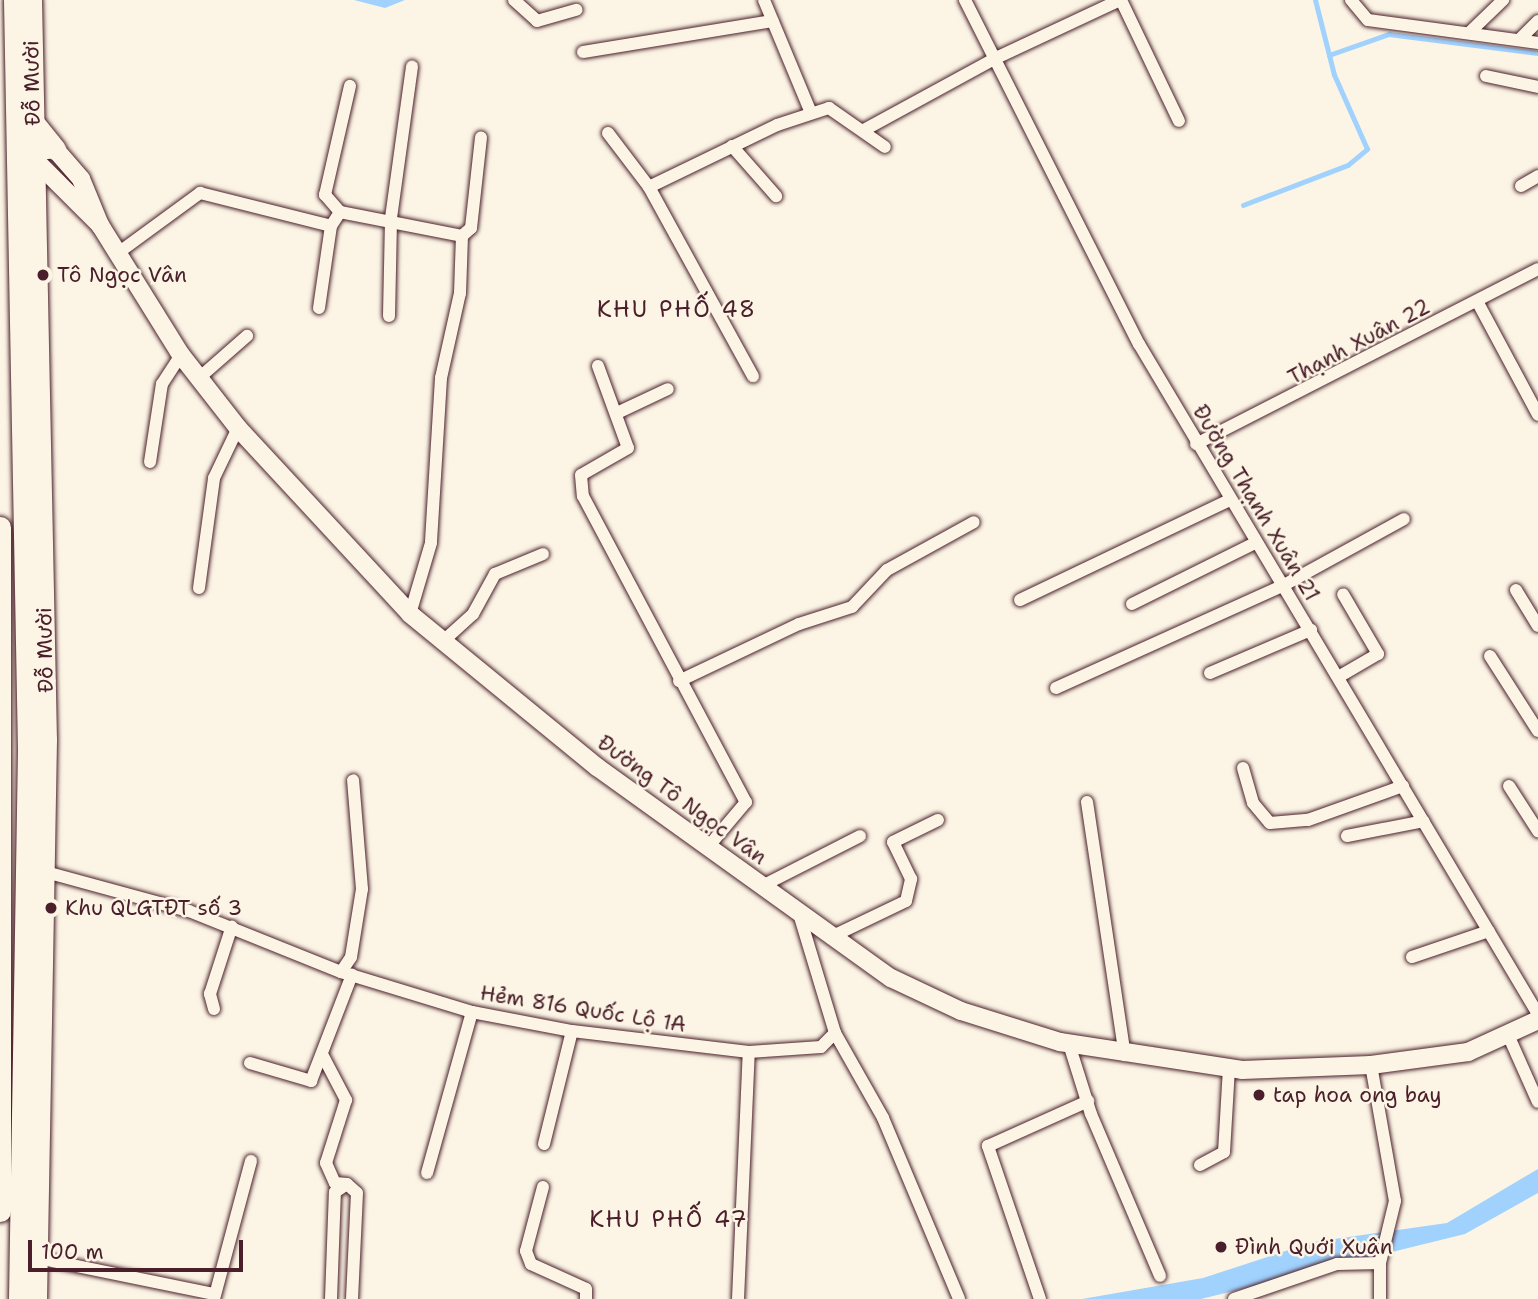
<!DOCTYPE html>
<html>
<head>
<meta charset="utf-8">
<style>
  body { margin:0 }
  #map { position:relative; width:1538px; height:1299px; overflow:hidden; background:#fcf5e5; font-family:"Shantell Sans",sans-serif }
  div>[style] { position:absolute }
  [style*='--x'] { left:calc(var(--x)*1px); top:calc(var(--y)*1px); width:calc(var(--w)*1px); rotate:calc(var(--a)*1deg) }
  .water>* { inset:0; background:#a0d2fd }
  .stream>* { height:4.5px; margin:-2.25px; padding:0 2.25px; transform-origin:2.25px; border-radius:2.25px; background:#a0d2fd }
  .roads { filter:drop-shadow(0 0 2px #4a1f2b) drop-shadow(0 0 2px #4a1f2b) }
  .street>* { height:12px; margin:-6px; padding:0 6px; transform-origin:6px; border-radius:6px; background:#fcf5e5 }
  .secondary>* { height:18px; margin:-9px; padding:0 9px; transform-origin:9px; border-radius:9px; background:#fcf5e5 }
  .highway>* { height:21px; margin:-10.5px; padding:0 10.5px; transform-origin:10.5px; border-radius:10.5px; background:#fcf5e5 }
  .dots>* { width:19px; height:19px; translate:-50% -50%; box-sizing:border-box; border:4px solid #fcf5e5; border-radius:50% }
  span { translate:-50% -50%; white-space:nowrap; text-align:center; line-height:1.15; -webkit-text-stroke:5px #fcf5e5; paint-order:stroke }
  .street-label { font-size:21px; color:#4a1f2b }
  .poi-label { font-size:21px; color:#4a1f2b }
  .left { translate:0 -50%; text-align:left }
  .neighbourhood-label { font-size:23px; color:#4a1f2b; letter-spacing:2px }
  .scale { position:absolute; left:28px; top:1240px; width:215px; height:32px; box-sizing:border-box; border:4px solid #4a1f2b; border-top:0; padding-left:9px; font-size:21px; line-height:24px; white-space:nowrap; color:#4a1f2b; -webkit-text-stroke:5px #fcf5e5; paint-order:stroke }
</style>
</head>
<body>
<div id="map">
  <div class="water">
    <div style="clip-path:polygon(354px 0,405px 0,385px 8px)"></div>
    <div style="clip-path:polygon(1538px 1169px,1538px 1193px,1465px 1234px,1201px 1299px,1082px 1299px,1203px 1278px,1313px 1242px,1447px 1223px)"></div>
  </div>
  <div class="stream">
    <div style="--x:1329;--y:55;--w:64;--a:-19.3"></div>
    <div style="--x:1389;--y:34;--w:150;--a:7.3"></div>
    <div style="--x:1243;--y:205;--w:112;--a:-20.9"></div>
    <div style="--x:1348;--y:165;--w:25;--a:-40"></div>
    <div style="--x:1367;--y:149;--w:81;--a:-114"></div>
    <div style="--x:1334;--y:75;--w:77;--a:-104.2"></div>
  </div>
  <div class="roads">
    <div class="street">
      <div style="--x:514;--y:0;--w:31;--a:42"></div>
      <div style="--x:537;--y:21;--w:41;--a:-15.8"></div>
      <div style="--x:764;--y:0;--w:122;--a:67.4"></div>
      <div style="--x:965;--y:0;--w:386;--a:63.2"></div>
      <div style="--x:1139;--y:344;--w:780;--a:59.23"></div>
      <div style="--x:1121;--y:0;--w:134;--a:64.4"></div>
      <div style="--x:1351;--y:0;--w:26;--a:50"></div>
      <div style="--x:1368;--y:20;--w:172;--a:7.7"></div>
      <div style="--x:1471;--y:31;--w:45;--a:-44.1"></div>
      <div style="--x:1521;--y:38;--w:24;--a:-45"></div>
      <div style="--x:583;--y:52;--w:192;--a:-9.3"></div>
      <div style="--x:1486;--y:76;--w:53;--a:11.9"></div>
      <div style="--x:864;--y:130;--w:148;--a:-28.6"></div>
      <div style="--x:994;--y:59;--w:139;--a:-25.1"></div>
      <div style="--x:608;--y:133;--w:68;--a:52.8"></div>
      <div style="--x:649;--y:187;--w:142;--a:-25.8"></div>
      <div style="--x:777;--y:125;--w:55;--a:-18.1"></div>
      <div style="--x:829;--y:108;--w:68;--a:34.9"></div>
      <div style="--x:732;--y:146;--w:67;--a:48.7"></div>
      <div style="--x:1521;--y:186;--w:20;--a:-30"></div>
      <div style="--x:649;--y:187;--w:216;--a:61.2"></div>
      <div style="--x:340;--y:212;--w:23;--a:-131"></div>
      <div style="--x:325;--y:195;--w:112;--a:-77.1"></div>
      <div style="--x:462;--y:236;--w:12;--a:-42"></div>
      <div style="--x:471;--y:228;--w:91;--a:-83.7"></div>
      <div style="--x:118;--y:253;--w:102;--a:-36.2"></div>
      <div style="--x:200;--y:193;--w:135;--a:14.1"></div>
      <div style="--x:1477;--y:301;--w:129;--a:61.8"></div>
      <div style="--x:319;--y:308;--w:83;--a:-81.7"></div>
      <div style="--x:331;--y:226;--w:17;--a:-57"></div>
      <div style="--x:340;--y:212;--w:124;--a:11.1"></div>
      <div style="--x:462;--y:236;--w:57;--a:92"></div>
      <div style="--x:460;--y:293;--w:87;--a:102.6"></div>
      <div style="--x:441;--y:378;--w:165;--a:93.5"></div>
      <div style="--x:431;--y:543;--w:74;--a:106.5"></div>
      <div style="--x:389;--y:316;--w:98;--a:-88.8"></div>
      <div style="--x:391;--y:218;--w:153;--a:-82.1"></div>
      <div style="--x:598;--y:366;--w:87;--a:69.9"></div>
      <div style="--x:628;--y:448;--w:54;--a:150.1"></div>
      <div style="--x:581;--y:475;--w:21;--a:85"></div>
      <div style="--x:583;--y:496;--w:347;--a:62"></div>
      <div style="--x:746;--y:802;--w:59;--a:130.2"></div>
      <div style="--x:199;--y:378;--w:64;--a:-41.2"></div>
      <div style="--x:617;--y:413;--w:56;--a:-25.2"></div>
      <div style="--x:1196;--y:444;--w:384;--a:-27.1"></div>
      <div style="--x:150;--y:462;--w:79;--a:-81.3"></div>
      <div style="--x:162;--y:384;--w:35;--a:-57"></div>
      <div style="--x:199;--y:588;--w:111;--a:-82.2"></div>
      <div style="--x:214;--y:478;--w:55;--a:-64.4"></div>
      <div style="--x:1516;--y:590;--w:42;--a:58.6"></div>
      <div style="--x:1020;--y:600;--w:230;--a:-25.5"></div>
      <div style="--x:1132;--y:604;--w:137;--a:-26.4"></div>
      <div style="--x:441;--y:643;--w:43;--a:-42.2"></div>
      <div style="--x:473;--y:614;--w:46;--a:-61.2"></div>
      <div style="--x:495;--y:574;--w:52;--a:-22.6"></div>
      <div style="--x:1490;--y:656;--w:89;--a:57.4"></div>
      <div style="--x:1210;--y:673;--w:110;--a:-23.1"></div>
      <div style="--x:1340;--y:676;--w:44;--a:-30.1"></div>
      <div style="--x:1378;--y:654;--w:69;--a:-120.3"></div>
      <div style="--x:679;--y:681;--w:133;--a:-25.4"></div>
      <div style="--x:799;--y:624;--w:56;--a:-17.8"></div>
      <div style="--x:852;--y:607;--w:51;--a:-46.6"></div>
      <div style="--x:887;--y:570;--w:99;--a:-28.9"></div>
      <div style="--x:1056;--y:688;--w:248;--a:-24.3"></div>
      <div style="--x:1282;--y:586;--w:139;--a:-28.8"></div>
      <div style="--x:1243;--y:768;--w:36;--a:74"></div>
      <div style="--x:1253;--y:803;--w:26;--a:50"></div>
      <div style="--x:1270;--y:823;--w:38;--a:-5"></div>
      <div style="--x:1308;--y:820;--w:101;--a:-19.7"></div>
      <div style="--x:1509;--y:786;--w:54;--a:57.2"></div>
      <div style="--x:1087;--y:802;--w:256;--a:81.5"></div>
      <div style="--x:1347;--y:836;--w:78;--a:-11"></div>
      <div style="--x:46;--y:872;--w:148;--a:15.3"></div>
      <div style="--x:189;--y:911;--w:164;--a:21.9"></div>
      <div style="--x:341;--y:972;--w:137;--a:17"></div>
      <div style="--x:472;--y:1012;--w:102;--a:10.8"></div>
      <div style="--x:572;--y:1031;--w:178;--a:6.8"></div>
      <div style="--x:749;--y:1052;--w:72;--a:-4"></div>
      <div style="--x:821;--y:1047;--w:20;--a:-45"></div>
      <div style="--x:762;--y:886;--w:110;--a:-27"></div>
      <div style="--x:800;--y:917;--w:121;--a:73.2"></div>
      <div style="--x:835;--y:1033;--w:98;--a:60.5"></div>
      <div style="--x:883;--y:1118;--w:196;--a:67.2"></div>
      <div style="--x:831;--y:937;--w:83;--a:-25.6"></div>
      <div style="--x:906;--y:901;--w:23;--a:-77"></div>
      <div style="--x:911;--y:879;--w:41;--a:-115.9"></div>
      <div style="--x:893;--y:842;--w:50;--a:-26.1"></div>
      <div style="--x:1412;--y:957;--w:81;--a:-18.7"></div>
      <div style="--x:341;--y:972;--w:18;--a:-56"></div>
      <div style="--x:351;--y:957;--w:69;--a:-80.8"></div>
      <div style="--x:362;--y:889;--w:109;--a:-94.7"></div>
      <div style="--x:214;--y:1009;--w:16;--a:-105"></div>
      <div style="--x:210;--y:994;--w:71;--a:-72.1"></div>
      <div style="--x:1509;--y:1037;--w:71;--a:66"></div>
      <div style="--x:1069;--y:1044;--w:73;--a:72.6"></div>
      <div style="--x:1091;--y:1114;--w:176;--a:66.9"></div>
      <div style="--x:323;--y:1056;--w:50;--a:62.4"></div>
      <div style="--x:346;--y:1100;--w:66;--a:107.6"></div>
      <div style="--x:326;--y:1163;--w:22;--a:66"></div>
      <div style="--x:335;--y:1183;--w:12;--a:5"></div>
      <div style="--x:250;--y:1063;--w:64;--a:16.4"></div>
      <div style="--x:311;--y:1081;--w:114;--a:-68.9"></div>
      <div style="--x:1371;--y:1065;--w:138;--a:80"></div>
      <div style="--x:1395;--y:1201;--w:64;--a:103.6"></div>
      <div style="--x:1380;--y:1263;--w:36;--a:90"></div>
      <div style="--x:544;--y:1144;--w:116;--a:-76.1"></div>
      <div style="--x:1200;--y:1165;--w:27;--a:-28"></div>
      <div style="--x:1224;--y:1152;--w:83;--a:-86.6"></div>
      <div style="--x:427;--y:1173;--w:167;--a:-74.4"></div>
      <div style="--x:543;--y:1187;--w:66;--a:104.9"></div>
      <div style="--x:526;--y:1251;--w:14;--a:69"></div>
      <div style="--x:531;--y:1264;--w:60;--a:24.4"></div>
      <div style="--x:586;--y:1289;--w:10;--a:90"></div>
      <div style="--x:38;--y:1258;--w:179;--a:11.6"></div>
      <div style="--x:214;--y:1299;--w:143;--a:-75"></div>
      <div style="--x:331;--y:1299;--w:107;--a:-87.9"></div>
      <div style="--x:335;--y:1192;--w:14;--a:-34"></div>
      <div style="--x:347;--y:1184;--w:13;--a:42"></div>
      <div style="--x:357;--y:1193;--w:106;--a:92.7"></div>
      <div style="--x:738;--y:1299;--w:247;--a:-87.5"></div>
      <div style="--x:1040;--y:1299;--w:162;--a:-108.8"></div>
      <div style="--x:988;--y:1146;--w:110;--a:-24.2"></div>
      <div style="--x:1234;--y:1299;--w:109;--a:-18.8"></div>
      <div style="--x:1337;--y:1264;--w:43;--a:-1.3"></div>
    </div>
    <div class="secondary">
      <div style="--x:100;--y:225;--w:95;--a:-135"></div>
      <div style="--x:33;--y:158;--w:9;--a:-49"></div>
      <div style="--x:39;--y:151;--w:16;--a:-7"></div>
      <div style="--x:55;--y:149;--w:40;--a:49"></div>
      <div style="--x:81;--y:179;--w:50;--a:67.6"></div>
      <div style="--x:100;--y:225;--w:153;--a:58.1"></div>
      <div style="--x:181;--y:355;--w:93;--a:52"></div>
      <div style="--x:238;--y:428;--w:253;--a:47.2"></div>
      <div style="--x:410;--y:614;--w:242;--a:39.3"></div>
      <div style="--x:597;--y:767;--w:362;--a:35.7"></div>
      <div style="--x:891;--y:978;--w:77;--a:25.2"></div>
      <div style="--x:961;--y:1011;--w:104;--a:17.4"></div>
      <div style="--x:1060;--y:1042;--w:184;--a:8.7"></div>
      <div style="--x:1242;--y:1070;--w:129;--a:-2.2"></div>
      <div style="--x:1371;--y:1065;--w:98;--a:-7.6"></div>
      <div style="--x:1468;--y:1052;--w:77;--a:-24.6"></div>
    </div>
    <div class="highway">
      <div style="--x:14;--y:0;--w:750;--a:88.93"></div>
      <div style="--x:28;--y:750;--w:549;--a:90.94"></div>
      <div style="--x:31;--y:0;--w:739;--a:88.84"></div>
      <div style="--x:46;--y:739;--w:560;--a:91.02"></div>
      <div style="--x:30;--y:118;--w:40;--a:51"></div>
      <div style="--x:0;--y:527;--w:684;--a:90"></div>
    </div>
  </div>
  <div class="dots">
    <div style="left:43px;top:275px;background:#4a1f2b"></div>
    <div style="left:51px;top:908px;background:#4a1f2b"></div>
    <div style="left:1259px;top:1095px;background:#4a1f2b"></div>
    <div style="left:1221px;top:1247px;background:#4a1f2b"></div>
  </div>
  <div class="street-label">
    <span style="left:32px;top:83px;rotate:-91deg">Đỗ Mười</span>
    <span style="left:1359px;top:342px;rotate:-28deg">Thạnh Xuân 22</span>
    <span style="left:1256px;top:503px;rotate:59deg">Đường Thạnh Xuân 21</span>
    <span style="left:45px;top:650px;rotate:-91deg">Đỗ Mười</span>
    <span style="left:682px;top:800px;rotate:36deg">Đường Tô Ngọc Vân</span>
    <span style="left:583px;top:1009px;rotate:9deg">Hẻm 816 Quốc Lộ 1A</span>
  </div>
  <div class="poi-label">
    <span class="left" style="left:57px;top:275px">Tô Ngọc Vân</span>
    <span class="left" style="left:65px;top:908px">Khu QLGTĐT số 3</span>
    <span class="left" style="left:1273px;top:1095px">tap hoa ong bay</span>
    <span class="left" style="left:1235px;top:1247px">Đình Quới Xuân</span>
  </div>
  <div class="neighbourhood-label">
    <span style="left:677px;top:309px">KHU PHỐ 48</span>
    <span style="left:669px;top:1219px">KHU PHỐ 47</span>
  </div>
  <div class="scale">100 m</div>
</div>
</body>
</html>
